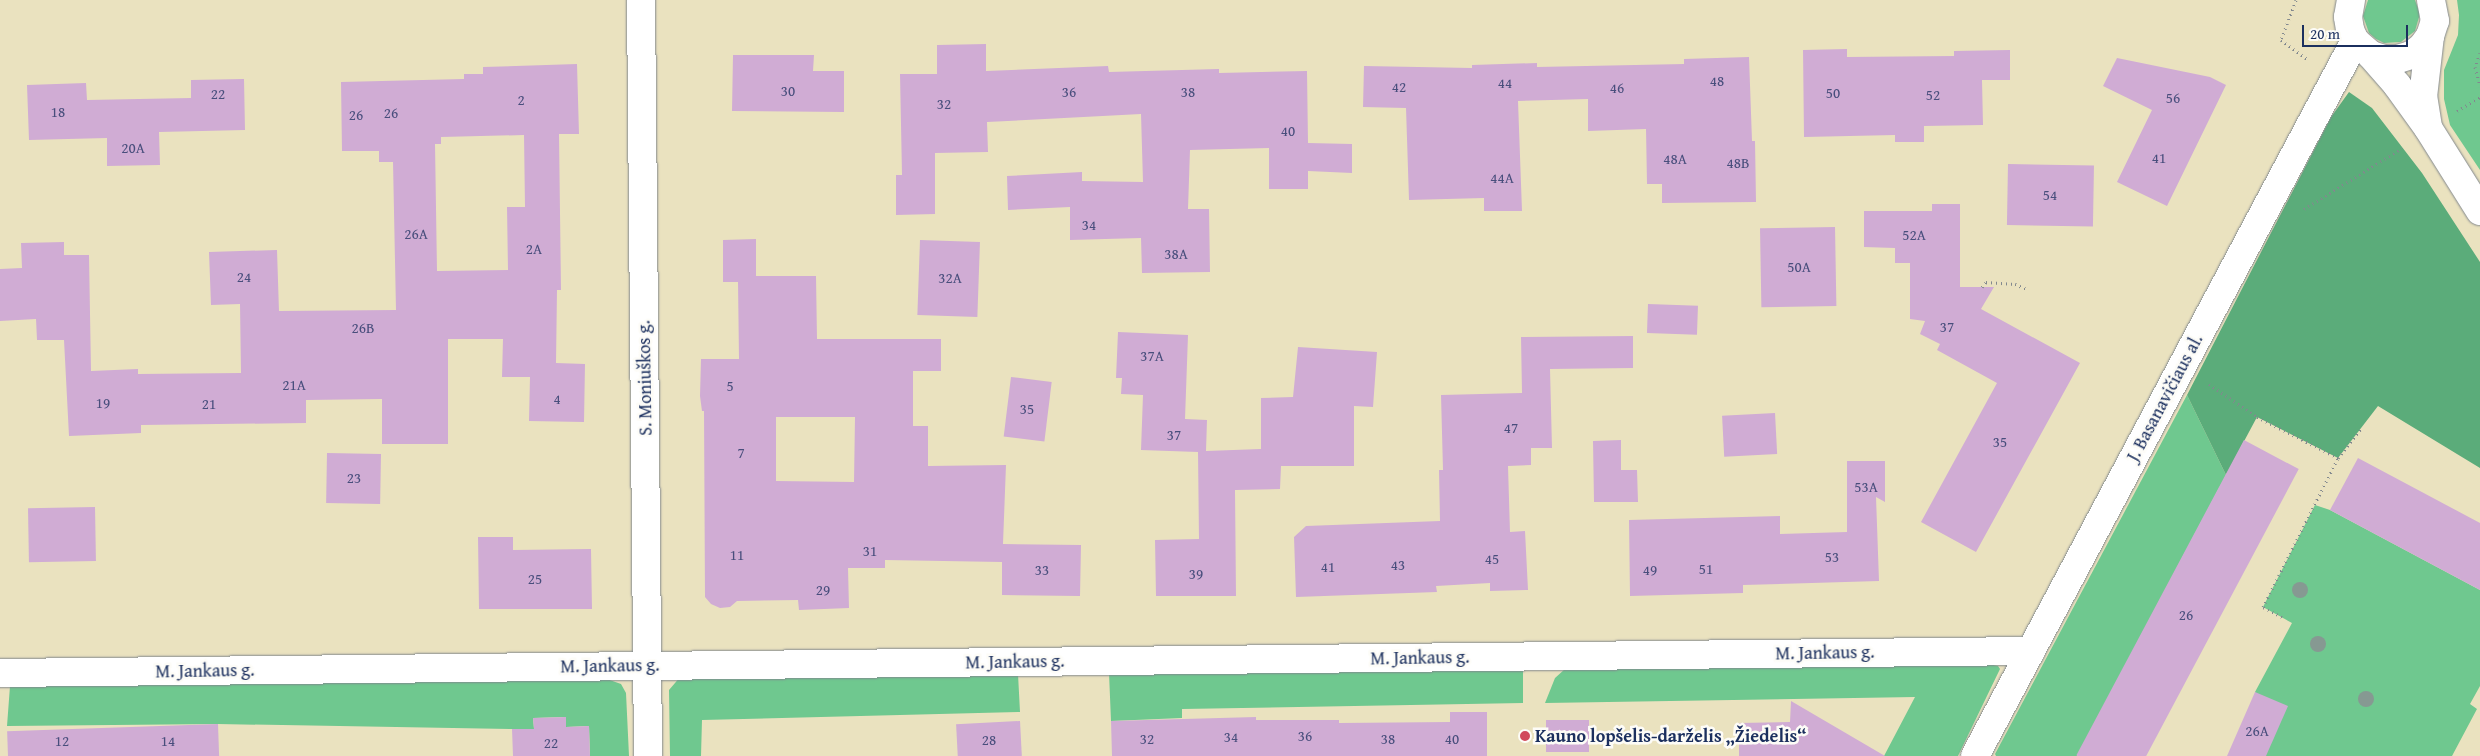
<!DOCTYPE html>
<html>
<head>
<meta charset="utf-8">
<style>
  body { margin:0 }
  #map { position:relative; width:2480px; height:756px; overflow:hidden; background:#eae2bf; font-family:"Gentium Book Plus",serif }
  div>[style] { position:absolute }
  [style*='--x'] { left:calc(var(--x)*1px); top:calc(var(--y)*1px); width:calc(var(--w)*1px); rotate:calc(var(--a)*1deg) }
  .green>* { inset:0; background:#6fc88f }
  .forest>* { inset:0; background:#5bac7a }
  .building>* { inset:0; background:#d0acd4; transform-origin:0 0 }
  .path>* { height:3px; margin-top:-1.5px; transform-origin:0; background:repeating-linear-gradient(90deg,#82888e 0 1px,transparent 0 5px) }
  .roads { filter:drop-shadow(0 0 1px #82888e) drop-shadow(0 0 1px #82888e) }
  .minor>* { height:28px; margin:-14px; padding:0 14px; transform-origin:14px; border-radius:14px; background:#fff }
  .trees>* { width:16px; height:16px; margin:-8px; border-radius:50%; background:#869992 }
  .dots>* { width:14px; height:14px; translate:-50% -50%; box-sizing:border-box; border:2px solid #fdfcf7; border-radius:50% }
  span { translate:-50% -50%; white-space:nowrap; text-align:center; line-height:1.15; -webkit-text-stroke:5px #fdfcf7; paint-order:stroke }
  .number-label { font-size:15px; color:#484e7c }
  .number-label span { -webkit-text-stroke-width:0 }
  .street-label { font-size:18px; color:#1b2f5e }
  .poi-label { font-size:18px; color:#1b2f5e; font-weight:700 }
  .left { translate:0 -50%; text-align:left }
  .scale { position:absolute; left:2302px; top:25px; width:106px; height:22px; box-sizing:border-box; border:2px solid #1b2f5e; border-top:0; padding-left:6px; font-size:15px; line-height:18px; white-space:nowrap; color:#1b2f5e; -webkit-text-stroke:4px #fdfcf7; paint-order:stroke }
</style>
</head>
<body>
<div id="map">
  <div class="green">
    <div style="clip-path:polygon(2368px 0,2415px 0,2420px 14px,2415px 31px,2401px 42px,2384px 43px,2376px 39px,2369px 33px,2363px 16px)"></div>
    <div style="clip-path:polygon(2457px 0,2480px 0,2480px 170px,2450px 125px,2444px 99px,2444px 70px,2458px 35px,2459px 15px)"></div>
    <div style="clip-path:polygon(2187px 395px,2226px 475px,2077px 756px,1996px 756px,1995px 754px)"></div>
    <div style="clip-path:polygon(2315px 505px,2330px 510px,2480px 590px,2480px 686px,2470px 704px,2477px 709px,2452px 756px,2266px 756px,2255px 692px,2292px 623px,2263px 607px)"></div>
    <div style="clip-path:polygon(1989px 664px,1998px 666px,2000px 669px,1958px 756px,1884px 756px,1915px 697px,1545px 703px,1555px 678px,1565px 669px)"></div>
    <div style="clip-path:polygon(1523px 669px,1523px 703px,1182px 709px,1182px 718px,1111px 721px,1109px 673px)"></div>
    <div style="clip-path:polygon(1018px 674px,1020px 712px,702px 720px,701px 756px,670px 756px,669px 690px,681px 676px)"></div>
    <div style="clip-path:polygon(604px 678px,621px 684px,626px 693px,629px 756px,590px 756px,589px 726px,566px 727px,565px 717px,533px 718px,534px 729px,512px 729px,218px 724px,7px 726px,10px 686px)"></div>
  </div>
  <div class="forest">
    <div style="clip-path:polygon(2349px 92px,2372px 108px,2422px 173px,2480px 262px,2480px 468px,2378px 406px,2338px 458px,2257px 417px,2226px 475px,2187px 395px,2331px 117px)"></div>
  </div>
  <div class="building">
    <div style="clip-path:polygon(986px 44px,986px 71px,1108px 66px,1109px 72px,1219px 69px,1219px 73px,1307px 71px,1308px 143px,1352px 144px,1352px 173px,1308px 171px,1308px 189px,1269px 189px,1269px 148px,1190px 150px,1188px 209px,1209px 209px,1210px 272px,1142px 273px,1141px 238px,1070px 240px,1070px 207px,1008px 210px,1007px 176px,1082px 172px,1082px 181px,1143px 182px,1141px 114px,987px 122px,988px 152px,935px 153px,935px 214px,896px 215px,896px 175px,902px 175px,900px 74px,937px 74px,937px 45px)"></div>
    <div style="clip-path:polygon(1847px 49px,1847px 57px,1954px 56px,1954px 51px,2010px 50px,2010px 80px,1982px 80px,1983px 125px,1924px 126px,1924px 142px,1895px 142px,1895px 135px,1804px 137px,1803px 50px)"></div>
    <div style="clip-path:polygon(733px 55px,814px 55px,813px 71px,844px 71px,844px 112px,732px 111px)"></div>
    <div style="clip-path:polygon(1749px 57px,1752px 141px,1755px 141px,1756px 202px,1662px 203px,1662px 184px,1647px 184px,1646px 129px,1588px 131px,1588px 99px,1518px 101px,1522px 211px,1484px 211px,1484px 198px,1409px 200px,1406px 108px,1363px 107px,1364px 66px,1472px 68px,1472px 65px,1537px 63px,1537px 67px,1684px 64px,1684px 59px)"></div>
    <div style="clip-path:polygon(2117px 58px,2210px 77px,2226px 85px,2167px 206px,2117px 182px,2152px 110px,2103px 86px)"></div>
    <div style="clip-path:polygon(evenodd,577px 64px,579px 134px,559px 134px,561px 290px,557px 290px,556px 363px,585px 364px,584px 422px,529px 421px,530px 377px,502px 377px,503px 339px,448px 339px,448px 444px,382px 444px,382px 399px,306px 400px,306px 423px,141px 425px,141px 433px,69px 436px,64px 340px,37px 340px,36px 319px,0 321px,0 269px,22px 268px,21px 243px,64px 242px,64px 255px,89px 255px,91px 371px,138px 369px,138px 374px,241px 373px,240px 304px,211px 305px,209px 252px,277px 250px,279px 311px,396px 310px,393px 162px,379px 162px,379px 151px,342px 151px,341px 82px,464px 79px,464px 74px,483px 74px,483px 67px,577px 64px,524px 135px,525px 207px,507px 207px,508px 270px,437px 271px,435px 144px,441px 144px,441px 137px,524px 135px)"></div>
    <div style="clip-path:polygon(244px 79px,245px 130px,159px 132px,160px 165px,107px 166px,107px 138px,29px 140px,27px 85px,86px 83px,87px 100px,191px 98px,191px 80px)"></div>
    <div style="left:2008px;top:164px;width:86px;height:61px;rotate:1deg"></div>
    <div style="clip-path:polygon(1932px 204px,1960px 204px,1960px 287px,1994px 287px,1981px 309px,2080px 363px,1976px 552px,1921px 522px,1997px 383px,1937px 350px,1940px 344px,1920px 334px,1925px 321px,1910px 319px,1910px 263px,1895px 263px,1895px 248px,1864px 247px,1864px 211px,1932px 211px)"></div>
    <div style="left:1835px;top:227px;width:79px;height:75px;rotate:89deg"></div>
    <div style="clip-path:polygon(evenodd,756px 239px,756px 276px,816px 276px,817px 339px,941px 339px,941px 371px,913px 371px,913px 426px,928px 426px,928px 466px,1006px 465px,1003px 544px,1081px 545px,1080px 596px,1002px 595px,1002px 562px,885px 560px,885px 568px,848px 568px,849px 608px,799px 610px,798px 600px,737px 601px,730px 607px,720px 608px,711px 604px,705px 597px,704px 411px,702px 411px,700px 396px,701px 359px,739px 359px,738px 282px,723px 282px,723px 240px,756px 239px,776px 417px,855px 417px,854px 482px,776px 481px,776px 417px)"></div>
    <div style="left:920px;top:240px;width:60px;height:75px;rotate:2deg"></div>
    <div style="left:1648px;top:304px;width:50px;height:29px;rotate:2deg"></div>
    <div style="clip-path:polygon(1118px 332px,1188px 335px,1185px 419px,1207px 420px,1206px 451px,1261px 449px,1261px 398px,1293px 397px,1298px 347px,1377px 352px,1373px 407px,1354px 406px,1354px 466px,1281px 466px,1280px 489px,1235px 490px,1236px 596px,1156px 596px,1155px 540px,1199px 539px,1198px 452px,1141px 450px,1143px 395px,1121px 394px,1122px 378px,1116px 378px)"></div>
    <div style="clip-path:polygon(1633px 336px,1633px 368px,1550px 369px,1552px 448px,1531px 448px,1531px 465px,1508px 466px,1510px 532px,1525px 531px,1528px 590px,1490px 591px,1490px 583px,1436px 586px,1437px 592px,1296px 597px,1294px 537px,1306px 526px,1440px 521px,1439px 470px,1443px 470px,1441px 395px,1522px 393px,1521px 337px)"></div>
    <div style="left:1011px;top:377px;width:41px;height:60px;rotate:7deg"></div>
    <div style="left:1775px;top:413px;width:41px;height:53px;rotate:87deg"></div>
    <div style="clip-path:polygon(1621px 440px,1621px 470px,1637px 470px,1638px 502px,1594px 502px,1593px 441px)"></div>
    <div style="left:2244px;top:440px;width:62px;height:357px;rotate:28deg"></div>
    <div style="left:327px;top:453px;width:54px;height:50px;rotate:1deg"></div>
    <div style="clip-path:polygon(2358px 458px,2480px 523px,2480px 590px,2330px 510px)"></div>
    <div style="clip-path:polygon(1847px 461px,1885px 461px,1885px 502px,1876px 497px,1879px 581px,1743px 585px,1743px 593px,1630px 596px,1629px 520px,1780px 516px,1780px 534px,1847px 532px)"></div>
    <div style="left:95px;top:507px;width:54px;height:67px;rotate:89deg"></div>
    <div style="clip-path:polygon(478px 537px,513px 537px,513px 550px,591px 549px,592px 609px,479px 609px)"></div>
    <div style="clip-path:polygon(2255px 692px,2288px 706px,2266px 756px,2227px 756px)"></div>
    <div style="clip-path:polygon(1791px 701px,1885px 756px,1739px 756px,1739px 723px,1790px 722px)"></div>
    <div style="clip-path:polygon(1450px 712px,1487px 712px,1487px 756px,1112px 756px,1111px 721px,1256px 717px,1256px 720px,1339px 720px,1339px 723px,1450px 722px)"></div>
    <div style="clip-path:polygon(566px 717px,566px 727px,589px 726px,590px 756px,513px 756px,512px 729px,534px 729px,533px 718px)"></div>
    <div style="left:1589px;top:720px;width:32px;height:43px;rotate:90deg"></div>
    <div style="left:1020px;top:721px;width:35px;height:64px;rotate:87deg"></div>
    <div style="left:218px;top:724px;width:32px;height:211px;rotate:88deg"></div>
  </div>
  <div class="path">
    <div style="--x:2296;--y:0;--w:43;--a:110.6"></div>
    <div style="--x:2281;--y:40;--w:34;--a:36"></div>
    <div style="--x:2480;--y:53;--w:15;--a:110"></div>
    <div style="--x:2475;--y:67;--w:20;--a:75"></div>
    <div style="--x:2457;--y:111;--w:27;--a:-31"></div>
    <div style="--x:2304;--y:209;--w:115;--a:-31.9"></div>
    <div style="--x:1982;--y:287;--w:6;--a:-51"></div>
    <div style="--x:1986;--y:282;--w:29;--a:4"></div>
    <div style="--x:2015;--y:284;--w:13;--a:23"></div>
    <div style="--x:2209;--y:384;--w:58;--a:34.5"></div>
    <div style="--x:2257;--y:417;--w:91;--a:26.8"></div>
    <div style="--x:2282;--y:617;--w:21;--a:-152"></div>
    <div style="--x:2263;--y:607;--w:167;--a:-63.3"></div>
    <div style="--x:2338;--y:458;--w:37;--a:-52"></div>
  </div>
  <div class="roads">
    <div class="minor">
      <div style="--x:641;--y:0;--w:756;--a:89.47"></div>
      <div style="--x:2351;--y:0;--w:17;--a:100"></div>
      <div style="--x:2348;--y:17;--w:13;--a:81"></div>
      <div style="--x:2350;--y:30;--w:12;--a:66"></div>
      <div style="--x:2355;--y:41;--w:21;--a:41"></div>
      <div style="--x:2371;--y:55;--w:14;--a:17"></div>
      <div style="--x:2384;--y:59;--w:14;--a:0"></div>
      <div style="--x:2398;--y:59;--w:14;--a:-17"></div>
      <div style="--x:2411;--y:55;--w:14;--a:-36"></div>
      <div style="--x:2422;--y:47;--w:14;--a:-54"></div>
      <div style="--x:2430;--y:36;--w:16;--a:-72"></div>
      <div style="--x:2435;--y:21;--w:21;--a:-101"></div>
      <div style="--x:2371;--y:55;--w:40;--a:49"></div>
      <div style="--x:2397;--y:85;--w:53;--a:54.2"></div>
      <div style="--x:2428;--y:128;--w:98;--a:57.9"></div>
      <div style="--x:2428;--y:127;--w:30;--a:-99"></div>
      <div style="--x:2423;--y:97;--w:61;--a:-83.5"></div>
      <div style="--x:0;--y:673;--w:2031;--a:-0.62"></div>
      <div style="--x:1975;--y:756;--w:810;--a:-62.01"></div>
    </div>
  </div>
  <div class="trees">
    <div style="left:2300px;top:590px"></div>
    <div style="left:2318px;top:644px"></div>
    <div style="left:2366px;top:699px"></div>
  </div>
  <div class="dots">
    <div style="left:1525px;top:736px;background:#d1495b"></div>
  </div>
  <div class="number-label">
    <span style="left:1717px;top:81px">48</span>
    <span style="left:1505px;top:83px">44</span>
    <span style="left:1399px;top:87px">42</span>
    <span style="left:1617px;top:88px">46</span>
    <span style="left:788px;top:91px">30</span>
    <span style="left:1069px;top:92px">36</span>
    <span style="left:1188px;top:92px">38</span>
    <span style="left:1833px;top:93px">50</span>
    <span style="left:218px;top:94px">22</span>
    <span style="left:1933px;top:95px">52</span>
    <span style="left:2173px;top:98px">56</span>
    <span style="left:521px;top:100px">2</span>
    <span style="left:944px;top:104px">32</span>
    <span style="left:58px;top:112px">18</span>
    <span style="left:391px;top:113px">26</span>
    <span style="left:356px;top:115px">26</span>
    <span style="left:1288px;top:131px">40</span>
    <span style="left:133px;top:148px">20A</span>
    <span style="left:2159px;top:158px">41</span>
    <span style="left:1675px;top:159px">48A</span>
    <span style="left:1738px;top:163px">48B</span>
    <span style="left:1502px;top:178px">44A</span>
    <span style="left:2050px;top:195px">54</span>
    <span style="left:1089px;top:225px">34</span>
    <span style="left:416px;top:234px">26A</span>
    <span style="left:1914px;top:235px">52A</span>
    <span style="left:534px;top:249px">2A</span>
    <span style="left:1176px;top:254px">38A</span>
    <span style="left:1799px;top:267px">50A</span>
    <span style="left:244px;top:277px">24</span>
    <span style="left:950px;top:278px">32A</span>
    <span style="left:1947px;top:327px">37</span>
    <span style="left:363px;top:328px">26B</span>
    <span style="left:1152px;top:356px">37A</span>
    <span style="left:294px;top:385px">21A</span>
    <span style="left:730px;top:386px">5</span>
    <span style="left:557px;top:399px">4</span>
    <span style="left:103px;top:403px">19</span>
    <span style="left:209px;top:404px">21</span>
    <span style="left:1027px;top:409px">35</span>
    <span style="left:1511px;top:428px">47</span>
    <span style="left:1174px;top:435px">37</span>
    <span style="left:2000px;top:442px">35</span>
    <span style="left:741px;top:453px">7</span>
    <span style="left:354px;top:478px">23</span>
    <span style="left:1866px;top:487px">53A</span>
    <span style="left:870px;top:551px">31</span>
    <span style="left:737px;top:555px">11</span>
    <span style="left:1832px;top:557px">53</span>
    <span style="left:1492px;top:559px">45</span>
    <span style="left:1398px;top:565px">43</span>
    <span style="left:1328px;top:567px">41</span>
    <span style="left:1706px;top:569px">51</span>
    <span style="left:1042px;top:570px">33</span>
    <span style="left:1650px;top:570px">49</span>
    <span style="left:1196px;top:574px">39</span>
    <span style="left:535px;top:579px">25</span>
    <span style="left:823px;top:590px">29</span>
    <span style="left:2186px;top:615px">26</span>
    <span style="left:2257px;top:731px">26A</span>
    <span style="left:1305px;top:736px">36</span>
    <span style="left:1231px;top:737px">34</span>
    <span style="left:1147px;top:739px">32</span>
    <span style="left:1388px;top:739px">38</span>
    <span style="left:1452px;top:739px">40</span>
    <span style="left:989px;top:740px">28</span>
    <span style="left:62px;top:741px">12</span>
    <span style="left:168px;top:741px">14</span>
    <span style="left:551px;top:743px">22</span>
  </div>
  <div class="street-label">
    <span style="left:645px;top:378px;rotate:-91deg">S. Moniuškos g.</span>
    <span style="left:2165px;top:398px;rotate:-62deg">J. Basanavičiaus al.</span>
    <span style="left:1825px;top:653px;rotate:-1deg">M. Jankaus g.</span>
    <span style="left:1420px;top:658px;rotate:-1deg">M. Jankaus g.</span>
    <span style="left:1015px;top:662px;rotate:-1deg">M. Jankaus g.</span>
    <span style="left:610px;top:666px;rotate:-1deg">M. Jankaus g.</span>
    <span style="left:205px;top:671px;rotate:-1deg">M. Jankaus g.</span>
  </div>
  <div class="poi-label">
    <span class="left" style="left:1535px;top:736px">Kauno lopšelis-darželis „Žiedelis“</span>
  </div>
  <div class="scale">20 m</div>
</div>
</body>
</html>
